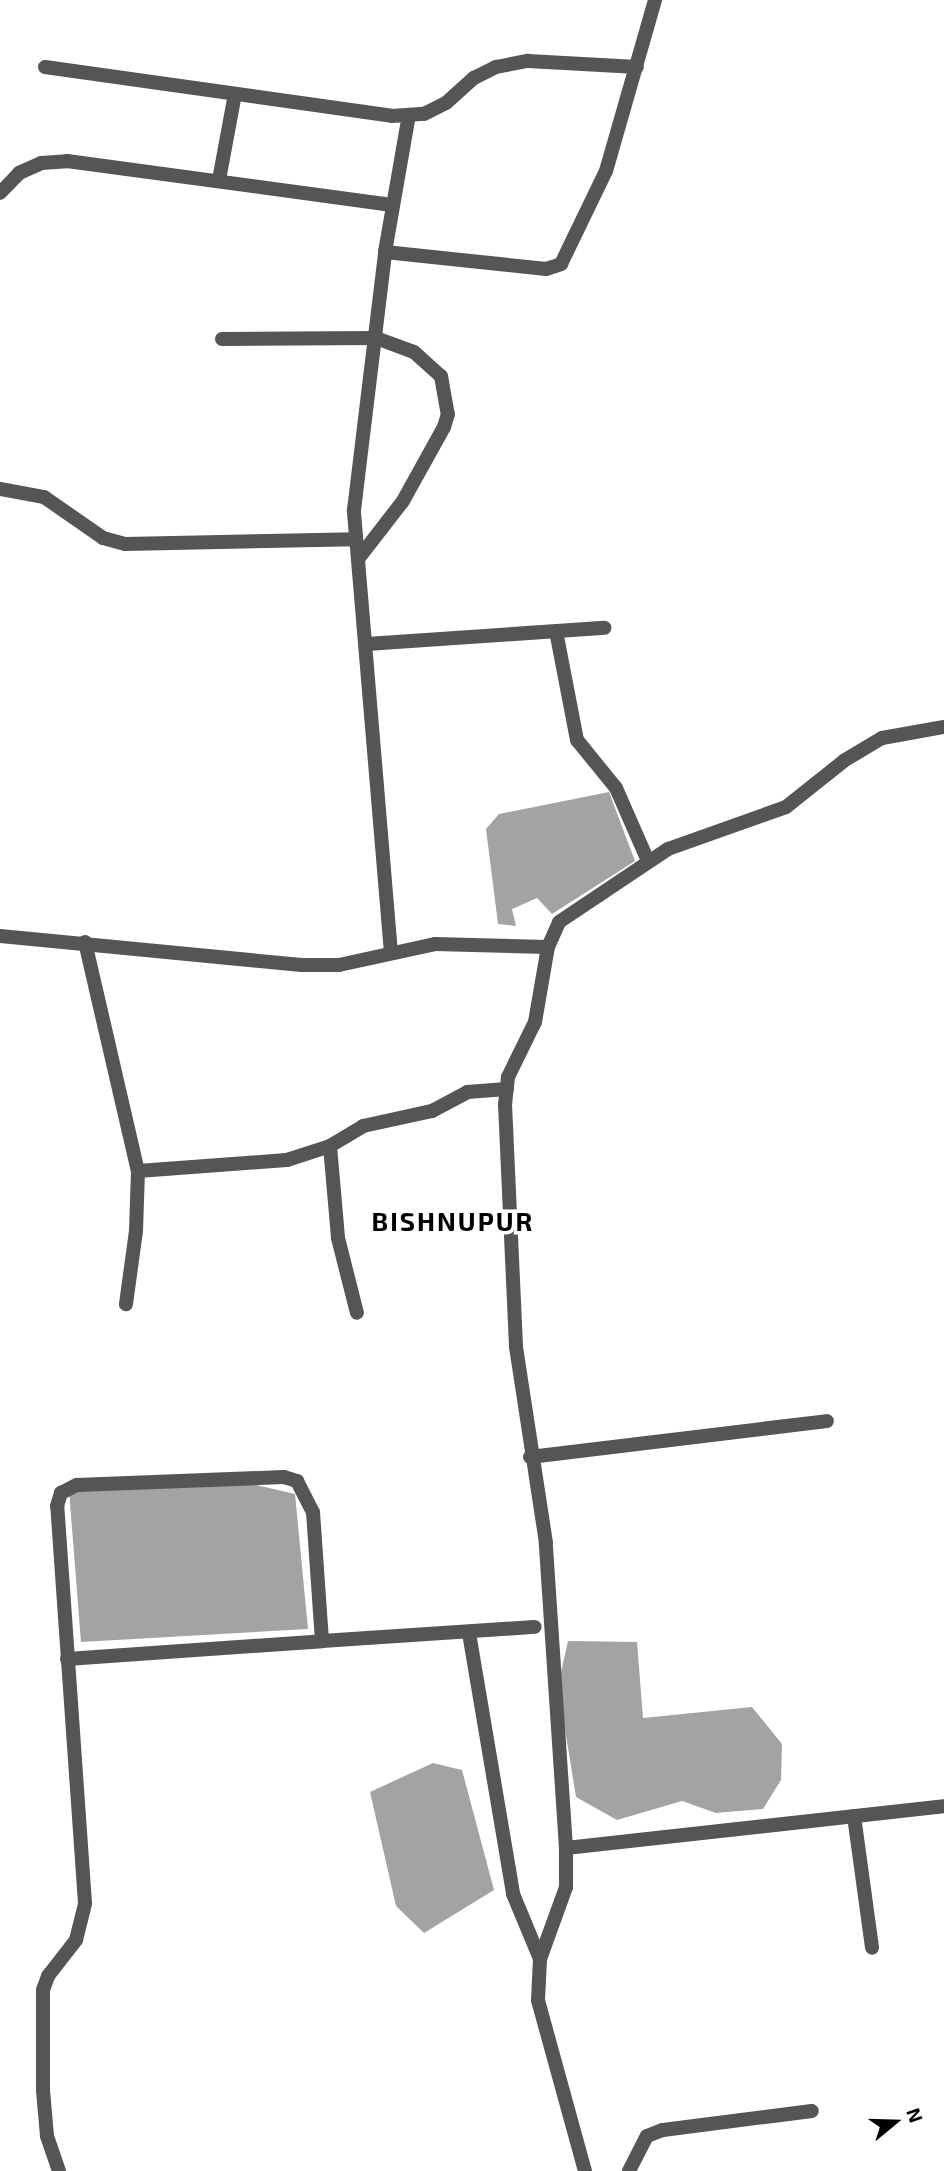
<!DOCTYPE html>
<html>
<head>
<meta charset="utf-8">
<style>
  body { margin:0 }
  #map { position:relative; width:944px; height:2171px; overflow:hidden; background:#fff; font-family:"Exo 2",sans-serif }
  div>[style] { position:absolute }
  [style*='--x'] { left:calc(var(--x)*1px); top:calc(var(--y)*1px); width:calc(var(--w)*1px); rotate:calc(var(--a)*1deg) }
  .water>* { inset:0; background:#a3a3a3 }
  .street>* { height:14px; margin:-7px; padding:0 7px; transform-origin:7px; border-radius:7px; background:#555 }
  span { translate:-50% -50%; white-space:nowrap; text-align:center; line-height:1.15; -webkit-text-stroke:7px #fff; paint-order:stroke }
  .district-label { font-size:26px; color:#000; font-weight:700; letter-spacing:2px }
  .north { position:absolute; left:860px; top:2087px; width:70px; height:70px; -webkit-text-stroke:5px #fff; paint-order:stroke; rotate:71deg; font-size:19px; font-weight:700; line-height:28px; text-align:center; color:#000 }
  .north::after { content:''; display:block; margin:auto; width:24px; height:32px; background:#000; clip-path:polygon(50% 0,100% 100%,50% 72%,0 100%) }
</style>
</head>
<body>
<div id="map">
  <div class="water">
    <div style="clip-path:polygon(609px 792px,635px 861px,552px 914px,537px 898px,512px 909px,516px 926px,498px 924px,486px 829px,499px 814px)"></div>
    <div style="clip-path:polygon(239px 1481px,295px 1494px,308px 1629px,81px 1642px,69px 1490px)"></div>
    <div style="clip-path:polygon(568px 1641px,637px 1642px,643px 1718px,752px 1707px,782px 1744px,781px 1780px,763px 1809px,716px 1813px,682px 1801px,617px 1820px,576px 1797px,558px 1686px)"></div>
    <div style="clip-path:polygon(433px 1763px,462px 1770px,494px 1890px,424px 1933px,396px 1906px,370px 1792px)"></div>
  </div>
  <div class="street">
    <div style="--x:45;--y:67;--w:350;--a:8"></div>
    <div style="--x:392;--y:116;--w:32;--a:-4"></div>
    <div style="--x:424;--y:114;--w:25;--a:-27"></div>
    <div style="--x:446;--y:103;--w:38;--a:-42"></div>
    <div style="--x:474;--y:78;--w:25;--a:-27"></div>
    <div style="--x:496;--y:67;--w:33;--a:-11"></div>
    <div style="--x:528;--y:61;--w:109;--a:3.2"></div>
    <div style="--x:219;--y:180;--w:87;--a:-79.5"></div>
    <div style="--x:0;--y:193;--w:28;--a:-46"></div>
    <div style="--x:19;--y:173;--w:24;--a:-24"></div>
    <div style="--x:41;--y:163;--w:26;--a:-4"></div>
    <div style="--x:67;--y:161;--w:328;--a:7.7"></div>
    <div style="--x:385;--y:252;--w:162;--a:6"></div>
    <div style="--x:546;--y:269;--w:16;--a:-18"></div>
    <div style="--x:561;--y:264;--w:103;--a:-64.2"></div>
    <div style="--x:606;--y:171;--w:178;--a:-74"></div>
    <div style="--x:222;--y:339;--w:154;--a:-0.4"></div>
    <div style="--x:376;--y:338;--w:40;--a:20.2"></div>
    <div style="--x:414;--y:352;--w:36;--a:42"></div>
    <div style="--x:441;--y:376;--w:39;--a:80"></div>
    <div style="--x:448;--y:414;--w:14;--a:107"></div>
    <div style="--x:444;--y:427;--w:85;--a:119"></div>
    <div style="--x:403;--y:501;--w:73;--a:127.8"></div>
    <div style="--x:0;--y:489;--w:45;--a:10.3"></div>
    <div style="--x:44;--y:497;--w:72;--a:34.8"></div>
    <div style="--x:103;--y:538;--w:23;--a:15"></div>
    <div style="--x:125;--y:544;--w:230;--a:-1.2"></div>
    <div style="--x:556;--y:631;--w:111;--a:79.1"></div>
    <div style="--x:577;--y:740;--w:62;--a:50.9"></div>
    <div style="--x:616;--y:788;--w:80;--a:66.3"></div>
    <div style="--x:367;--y:644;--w:238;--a:-3.9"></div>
    <div style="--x:0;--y:936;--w:303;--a:5.5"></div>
    <div style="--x:302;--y:965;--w:37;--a:0"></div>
    <div style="--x:339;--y:965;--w:98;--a:-12.3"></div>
    <div style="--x:435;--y:944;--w:113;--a:1.5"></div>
    <div style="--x:85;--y:942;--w:235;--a:77"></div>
    <div style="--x:138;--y:1171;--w:60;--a:91.9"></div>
    <div style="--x:136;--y:1231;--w:74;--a:97.8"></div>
    <div style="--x:391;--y:953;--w:445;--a:-94.8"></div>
    <div style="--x:354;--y:510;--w:260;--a:-83.1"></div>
    <div style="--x:385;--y:252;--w:139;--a:-80.1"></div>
    <div style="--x:330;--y:1146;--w:92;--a:85"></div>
    <div style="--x:338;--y:1238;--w:77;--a:75.8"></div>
    <div style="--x:138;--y:1171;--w:149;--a:-4.2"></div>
    <div style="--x:287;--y:1160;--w:45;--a:-18"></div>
    <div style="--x:330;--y:1146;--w:39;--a:-31"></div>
    <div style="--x:363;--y:1126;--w:71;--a:-12.3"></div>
    <div style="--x:432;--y:1111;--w:40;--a:-28"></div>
    <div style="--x:467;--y:1092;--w:40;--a:-4.3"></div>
    <div style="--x:530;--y:1457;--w:299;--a:-6.9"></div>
    <div style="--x:469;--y:1633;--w:265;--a:80.4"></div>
    <div style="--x:513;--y:1894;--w:70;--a:67.4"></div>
    <div style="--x:67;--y:1659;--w:256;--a:-4"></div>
    <div style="--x:854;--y:1816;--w:133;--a:82.2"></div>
    <div style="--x:566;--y:1848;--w:380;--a:-6.3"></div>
    <div style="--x:59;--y:2171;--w:37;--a:-109"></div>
    <div style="--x:47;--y:2136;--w:46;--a:-95"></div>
    <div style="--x:43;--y:2090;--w:100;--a:-90"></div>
    <div style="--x:43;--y:1990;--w:15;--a:-70"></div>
    <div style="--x:48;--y:1976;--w:46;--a:-52.1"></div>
    <div style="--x:76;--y:1940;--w:38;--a:-76"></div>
    <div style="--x:85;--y:1903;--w:398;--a:-94"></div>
    <div style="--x:57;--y:1506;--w:14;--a:-73"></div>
    <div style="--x:61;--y:1493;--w:18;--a:-27"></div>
    <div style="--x:77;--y:1485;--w:207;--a:-2.2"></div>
    <div style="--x:284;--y:1477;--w:14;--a:17"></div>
    <div style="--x:297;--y:1481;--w:35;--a:63"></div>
    <div style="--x:313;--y:1512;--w:129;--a:86"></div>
    <div style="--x:322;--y:1641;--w:213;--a:-3.8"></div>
    <div style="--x:585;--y:2171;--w:177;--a:-105.4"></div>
    <div style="--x:538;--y:2000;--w:41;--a:-87.2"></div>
    <div style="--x:540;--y:1959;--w:77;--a:-70.1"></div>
    <div style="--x:566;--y:1887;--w:39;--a:-90"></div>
    <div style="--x:566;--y:1848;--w:306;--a:-93.8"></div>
    <div style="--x:546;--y:1543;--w:199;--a:-98.7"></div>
    <div style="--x:516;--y:1346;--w:241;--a:-92.6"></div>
    <div style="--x:505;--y:1105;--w:28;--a:-84"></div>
    <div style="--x:508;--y:1077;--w:61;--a:-63.9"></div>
    <div style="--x:535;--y:1022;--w:76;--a:-80.2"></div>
    <div style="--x:548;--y:947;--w:27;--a:-66"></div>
    <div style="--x:559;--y:922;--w:131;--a:-33.8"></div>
    <div style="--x:668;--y:849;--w:125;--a:-19.6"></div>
    <div style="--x:786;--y:807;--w:75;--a:-38.5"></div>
    <div style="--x:845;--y:760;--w:43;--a:-30.7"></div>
    <div style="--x:882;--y:738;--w:63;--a:-10.1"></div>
    <div style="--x:629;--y:2171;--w:39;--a:-63"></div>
    <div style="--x:647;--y:2136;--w:17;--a:-21"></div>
    <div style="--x:663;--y:2130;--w:150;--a:-7.3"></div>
  </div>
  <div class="district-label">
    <span style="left:453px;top:1221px">BISHNUPUR</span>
  </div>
  <div class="north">N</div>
</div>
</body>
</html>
